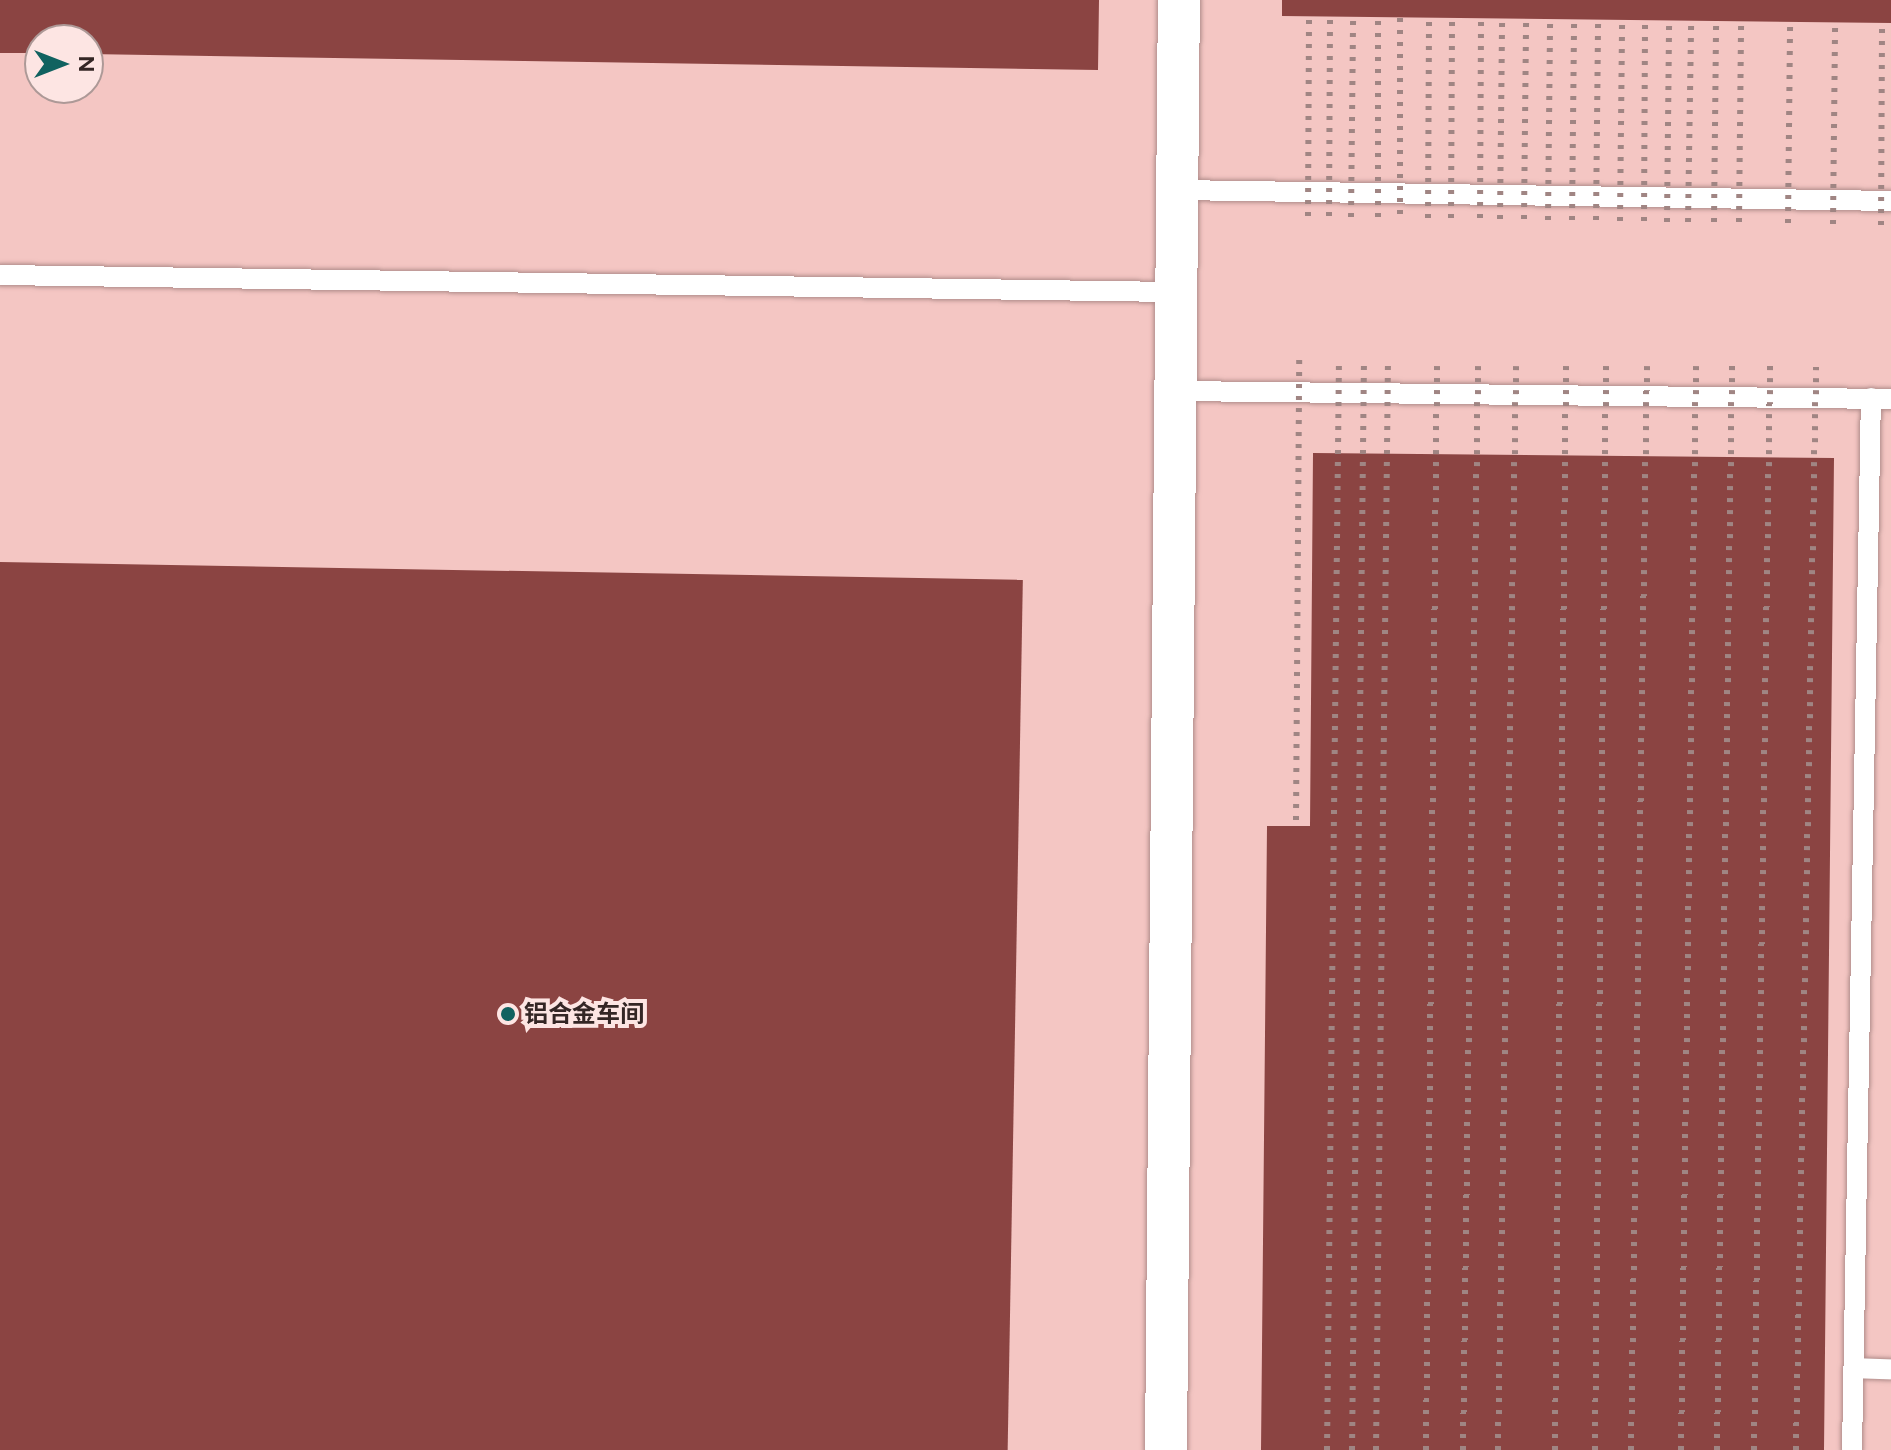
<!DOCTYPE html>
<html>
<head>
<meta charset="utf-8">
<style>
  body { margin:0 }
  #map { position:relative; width:1891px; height:1450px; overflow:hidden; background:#fad4d1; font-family:Figtree,"Noto Sans SC",sans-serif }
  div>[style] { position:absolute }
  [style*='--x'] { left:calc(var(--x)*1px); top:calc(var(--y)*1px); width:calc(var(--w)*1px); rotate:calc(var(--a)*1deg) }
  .built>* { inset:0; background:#f4c6c3 }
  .building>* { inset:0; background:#8b4442; transform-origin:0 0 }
  .roads { filter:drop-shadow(0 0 2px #b08c8a) drop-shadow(0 0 2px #b08c8a) }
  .lane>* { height:20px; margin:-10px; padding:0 10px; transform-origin:10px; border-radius:10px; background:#fff }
  .street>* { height:42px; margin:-21px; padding:0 21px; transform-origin:21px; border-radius:21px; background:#fff }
  .rail>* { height:6px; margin-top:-3px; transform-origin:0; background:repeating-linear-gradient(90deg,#a08583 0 4px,transparent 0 12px) }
  .dots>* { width:22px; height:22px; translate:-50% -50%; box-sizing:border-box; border:4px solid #fde5e3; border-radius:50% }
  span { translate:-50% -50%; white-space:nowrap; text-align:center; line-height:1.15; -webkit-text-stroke:8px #fde5e3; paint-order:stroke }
  .poi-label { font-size:24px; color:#342625; font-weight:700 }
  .left { translate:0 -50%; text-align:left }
  .north { position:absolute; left:24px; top:24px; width:80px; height:80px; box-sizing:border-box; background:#fde5e3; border:2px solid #ad9997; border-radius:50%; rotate:90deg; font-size:22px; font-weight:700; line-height:32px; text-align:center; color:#342625 }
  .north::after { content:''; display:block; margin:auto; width:28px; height:36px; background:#116260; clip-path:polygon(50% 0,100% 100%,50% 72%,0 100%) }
</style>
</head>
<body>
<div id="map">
  <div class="built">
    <div style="clip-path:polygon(evenodd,0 0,1891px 0,1891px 1450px,0 1450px,0 0,40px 40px,88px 40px,88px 88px,40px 88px,40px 40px)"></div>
  </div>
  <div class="building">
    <div style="clip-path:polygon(0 0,1099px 0,1098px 70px,88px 54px,88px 40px,40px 40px,40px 53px,0 53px)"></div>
    <div style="clip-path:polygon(1282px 0,1891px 0,1891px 23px,1282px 16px)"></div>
    <div style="clip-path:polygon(1313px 453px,1834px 458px,1824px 1450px,1261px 1450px,1267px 826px,1310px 826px)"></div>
    <div style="left:0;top:562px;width:1023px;height:888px;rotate:1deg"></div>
  </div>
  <div class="roads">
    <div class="lane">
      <div style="--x:1177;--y:190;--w:714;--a:0.88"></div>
      <div style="--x:0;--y:275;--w:1176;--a:0.83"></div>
      <div style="--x:1175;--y:391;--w:716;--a:0.64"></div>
      <div style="--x:1854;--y:1368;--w:37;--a:2"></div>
      <div style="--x:1852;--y:1450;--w:1052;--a:-88.97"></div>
    </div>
    <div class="street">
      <div style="--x:1166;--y:1450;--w:1450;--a:-89.49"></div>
    </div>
  </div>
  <div class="rail">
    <div style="--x:1400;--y:18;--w:199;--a:90"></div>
    <div style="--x:1308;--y:216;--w:200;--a:-89.7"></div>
    <div style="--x:1329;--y:216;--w:199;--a:-89.7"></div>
    <div style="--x:1351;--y:217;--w:200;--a:-89.4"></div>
    <div style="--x:1378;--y:217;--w:200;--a:-90"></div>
    <div style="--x:1428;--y:218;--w:200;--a:-89.7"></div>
    <div style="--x:1451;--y:218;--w:200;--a:-89.7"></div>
    <div style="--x:1480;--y:218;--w:199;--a:-89.7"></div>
    <div style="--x:1500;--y:219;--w:200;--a:-89.4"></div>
    <div style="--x:1524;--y:219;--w:200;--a:-89.4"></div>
    <div style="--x:1548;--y:220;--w:201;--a:-89.4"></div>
    <div style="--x:1572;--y:220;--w:200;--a:-89.4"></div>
    <div style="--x:1596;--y:220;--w:200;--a:-89.4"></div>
    <div style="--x:1620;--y:221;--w:201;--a:-89.4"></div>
    <div style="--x:1644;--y:221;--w:201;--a:-89.7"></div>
    <div style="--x:1667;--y:222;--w:202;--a:-89.4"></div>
    <div style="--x:1688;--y:222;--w:201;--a:-89.1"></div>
    <div style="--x:1714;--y:222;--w:201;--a:-89.4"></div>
    <div style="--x:1739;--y:222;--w:201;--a:-89.4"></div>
    <div style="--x:1788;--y:223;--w:201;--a:-89.4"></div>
    <div style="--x:1833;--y:224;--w:201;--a:-89.4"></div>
    <div style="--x:1881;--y:225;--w:202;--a:-89.7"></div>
    <div style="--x:1296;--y:820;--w:461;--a:-89.6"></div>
    <div style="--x:1327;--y:1450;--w:1091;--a:-89.37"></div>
    <div style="--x:1352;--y:1450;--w:1090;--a:-89.37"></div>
    <div style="--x:1376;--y:1450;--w:1090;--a:-89.37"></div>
    <div style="--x:1426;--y:1450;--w:1089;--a:-89.42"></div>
    <div style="--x:1463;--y:1450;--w:1088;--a:-89.21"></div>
    <div style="--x:1498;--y:1450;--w:1088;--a:-89.05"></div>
    <div style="--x:1555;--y:1450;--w:1087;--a:-89.42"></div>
    <div style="--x:1595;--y:1450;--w:1087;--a:-89.42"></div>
    <div style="--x:1631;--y:1450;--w:1086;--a:-89.16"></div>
    <div style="--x:1681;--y:1450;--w:1085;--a:-89.21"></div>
    <div style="--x:1717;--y:1450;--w:1084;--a:-89.21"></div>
    <div style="--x:1754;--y:1450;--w:1084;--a:-89.15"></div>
    <div style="--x:1796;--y:1450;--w:1083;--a:-88.94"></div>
  </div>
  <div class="dots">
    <div style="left:508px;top:1014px;background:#116260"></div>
  </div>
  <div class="poi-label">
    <span class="left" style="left:524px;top:1014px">铝合金车间</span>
  </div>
  <div class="north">N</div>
</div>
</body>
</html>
